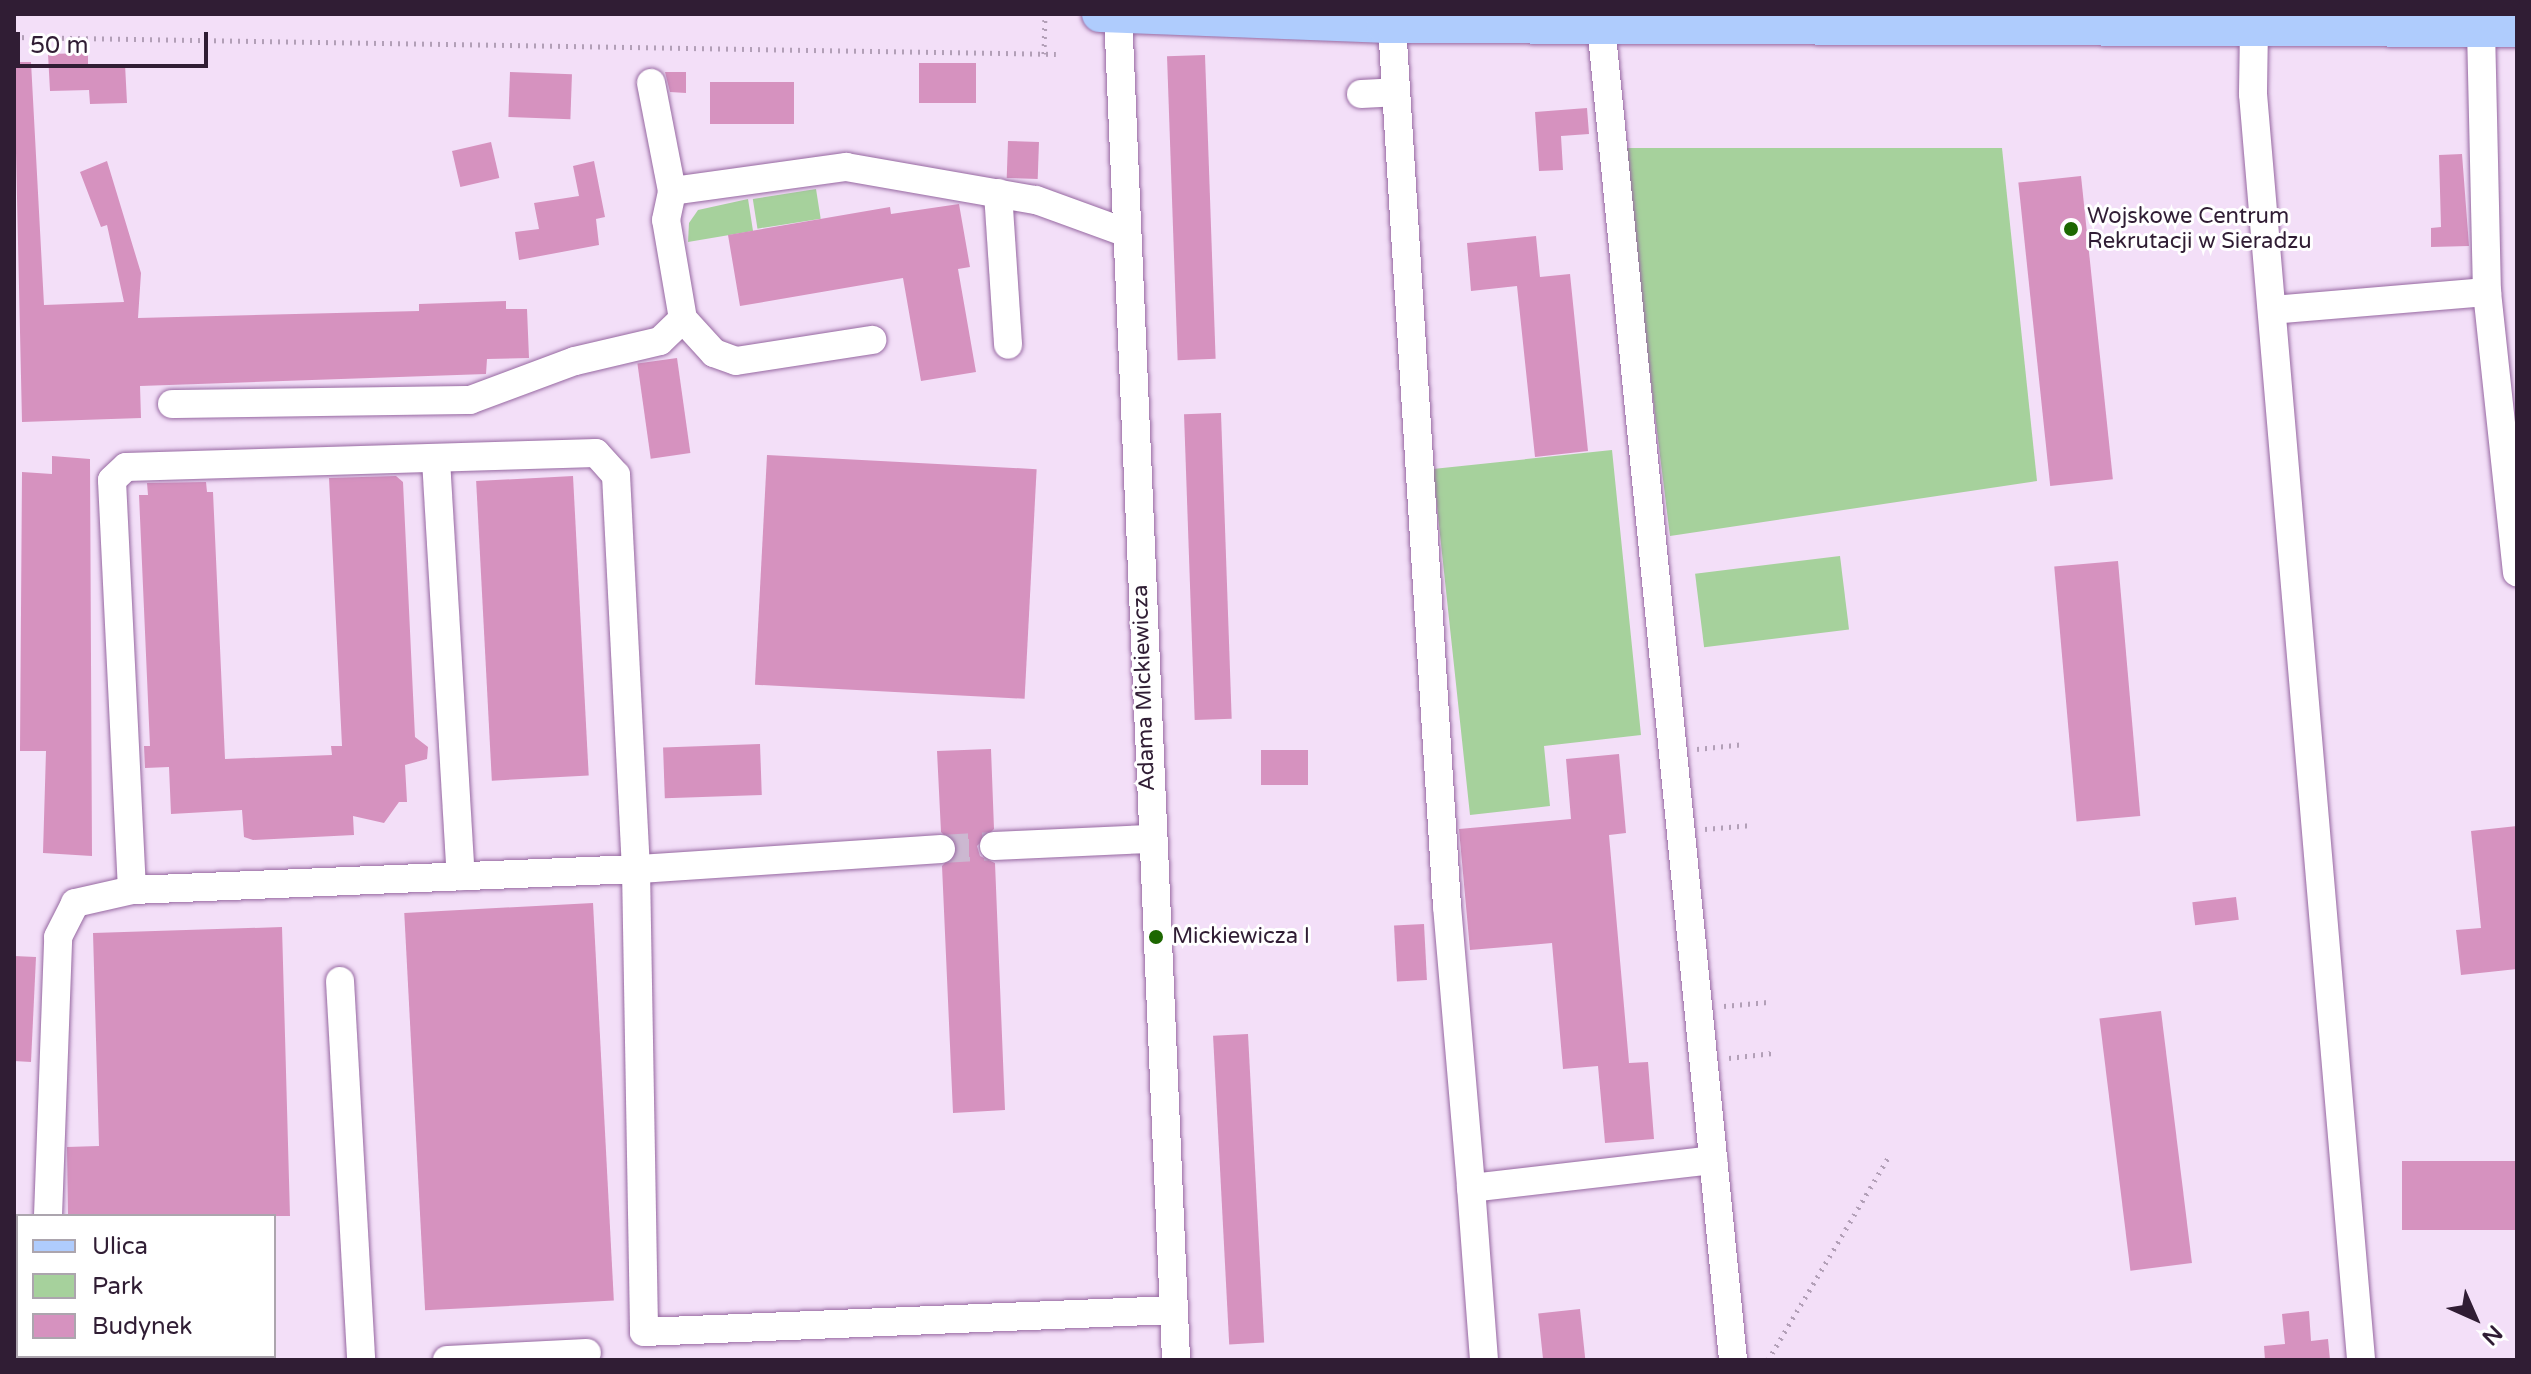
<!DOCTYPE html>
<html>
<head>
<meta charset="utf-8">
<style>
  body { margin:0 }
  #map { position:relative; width:2531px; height:1374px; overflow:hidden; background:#f3dff8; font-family:"Varela Round",sans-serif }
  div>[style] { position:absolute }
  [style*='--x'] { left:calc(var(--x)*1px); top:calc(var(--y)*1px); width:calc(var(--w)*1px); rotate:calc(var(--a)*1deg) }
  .green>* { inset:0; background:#a6d19c; transform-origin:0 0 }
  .building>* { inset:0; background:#d692bf; transform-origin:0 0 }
  .minor-tunnel>* { height:28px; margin-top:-14px; transform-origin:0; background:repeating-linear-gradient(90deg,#ccb8d1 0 28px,transparent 0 42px) }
  .path>* { height:5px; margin-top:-2.5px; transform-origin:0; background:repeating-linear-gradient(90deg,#b29fb7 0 2px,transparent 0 8px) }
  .roads { filter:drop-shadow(0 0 2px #9668a1) drop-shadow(0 0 2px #9668a1) }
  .minor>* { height:28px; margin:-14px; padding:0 14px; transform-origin:14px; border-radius:14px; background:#fff }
  .major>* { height:36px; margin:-18px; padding:0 18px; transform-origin:18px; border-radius:18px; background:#afccfd }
  .dots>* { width:22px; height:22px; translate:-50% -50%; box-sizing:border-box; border:4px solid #fff; border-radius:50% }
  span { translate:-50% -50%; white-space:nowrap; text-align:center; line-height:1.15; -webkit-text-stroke:6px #fff; paint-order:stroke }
  .poi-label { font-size:22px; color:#301d34 }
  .left { translate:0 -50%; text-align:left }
  .street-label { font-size:22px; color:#301d34 }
  .frame { position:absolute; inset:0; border:16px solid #301d34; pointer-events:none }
  .legend { position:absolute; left:16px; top:1214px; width:260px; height:144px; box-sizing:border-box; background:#fff; border:2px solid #aca5ae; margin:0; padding:10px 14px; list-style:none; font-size:24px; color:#301d34 }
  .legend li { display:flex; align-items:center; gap:16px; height:40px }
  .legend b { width:40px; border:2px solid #aca5ae }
  .north { position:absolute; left:2435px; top:1278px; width:80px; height:80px; -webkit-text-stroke:6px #fff; paint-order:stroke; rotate:135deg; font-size:22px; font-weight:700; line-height:32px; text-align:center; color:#301d34 }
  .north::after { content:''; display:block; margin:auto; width:28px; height:36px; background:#301d34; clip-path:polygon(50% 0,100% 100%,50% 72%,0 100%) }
  .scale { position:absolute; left:16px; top:32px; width:192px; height:36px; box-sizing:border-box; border:4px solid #301d34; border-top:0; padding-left:10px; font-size:24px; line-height:28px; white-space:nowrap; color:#301d34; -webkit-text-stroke:6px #fff; paint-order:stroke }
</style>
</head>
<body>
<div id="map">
  <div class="green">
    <div style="clip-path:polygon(1622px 148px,2002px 148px,2037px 481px,1670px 536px)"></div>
    <div style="left:816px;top:189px;width:30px;height:64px;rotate:81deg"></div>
    <div style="clip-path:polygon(748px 199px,753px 231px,688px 242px,689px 223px,698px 210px)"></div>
    <div style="clip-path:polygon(1612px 450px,1641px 735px,1544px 746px,1550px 806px,1470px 815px,1433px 469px)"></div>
    <div style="left:1840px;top:556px;width:74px;height:146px;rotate:83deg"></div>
  </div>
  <div class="building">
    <div style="clip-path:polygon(88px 53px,88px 66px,125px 64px,127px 103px,90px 104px,89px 90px,50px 91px,48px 54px)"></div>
    <div style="left:1205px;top:55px;width:304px;height:38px;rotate:88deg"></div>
    <div style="clip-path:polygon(14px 62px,31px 62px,44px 305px,124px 302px,107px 225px,101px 227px,80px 172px,107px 161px,141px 273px,138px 318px,419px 311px,419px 304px,506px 301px,506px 309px,527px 309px,529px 358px,487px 359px,486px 374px,140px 386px,141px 418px,22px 422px)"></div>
    <div style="left:919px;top:63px;width:57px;height:40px"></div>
    <div style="left:510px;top:72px;width:62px;height:45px;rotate:2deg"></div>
    <div style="clip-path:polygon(665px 72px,686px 72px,686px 93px,670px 92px)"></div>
    <div style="left:710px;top:82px;width:84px;height:42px"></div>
    <div style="clip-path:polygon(1587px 108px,1589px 134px,1561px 136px,1563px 170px,1539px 171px,1535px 112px)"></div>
    <div style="left:1008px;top:141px;width:31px;height:37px;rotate:2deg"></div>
    <div style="left:491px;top:142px;width:37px;height:40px;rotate:77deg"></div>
    <div style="clip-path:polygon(2462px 154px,2469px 246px,2431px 247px,2431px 228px,2441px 227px,2439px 155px)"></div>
    <div style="clip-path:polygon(594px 161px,605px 217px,596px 219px,599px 245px,519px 260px,515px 232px,539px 229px,534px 203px,579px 196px,573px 166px)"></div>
    <div style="left:2081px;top:176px;width:305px;height:63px;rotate:84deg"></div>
    <div style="clip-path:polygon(959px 204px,970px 267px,958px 269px,976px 372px,921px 381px,903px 278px,740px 306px,728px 235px,890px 207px,891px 214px)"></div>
    <div style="clip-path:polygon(1536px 236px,1540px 277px,1570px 274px,1588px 451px,1535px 457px,1517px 286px,1471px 291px,1467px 243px)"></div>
    <div style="left:677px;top:358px;width:96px;height:40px;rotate:82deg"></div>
    <div style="left:1221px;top:413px;width:306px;height:37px;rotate:88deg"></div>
    <div style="left:767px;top:455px;width:270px;height:230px;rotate:3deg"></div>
    <div style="clip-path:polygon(52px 456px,90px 459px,92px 856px,43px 853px,46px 751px,20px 751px,22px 472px,52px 474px)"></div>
    <div style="clip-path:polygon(396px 476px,403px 482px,415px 737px,428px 747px,427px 759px,405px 765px,407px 802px,399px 802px,384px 823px,353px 816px,354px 835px,253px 840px,244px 837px,242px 810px,171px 814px,169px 767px,145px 768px,144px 746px,150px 746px,139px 495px,148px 495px,147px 483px,206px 482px,207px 492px,213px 492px,225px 759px,332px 755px,331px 746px,342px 746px,329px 478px)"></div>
    <div style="left:573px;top:476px;width:300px;height:97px;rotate:87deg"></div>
    <div style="left:2118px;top:561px;width:256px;height:64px;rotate:85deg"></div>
    <div style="left:760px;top:744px;width:51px;height:97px;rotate:88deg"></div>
    <div style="clip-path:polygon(991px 749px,994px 829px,977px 846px,980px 856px,995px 863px,1005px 1110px,953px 1113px,942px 866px,958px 849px,941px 832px,937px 751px)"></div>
    <div style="left:1261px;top:750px;width:47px;height:35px"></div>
    <div style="clip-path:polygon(1619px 754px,1626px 833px,1609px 835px,1629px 1063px,1648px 1062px,1654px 1139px,1605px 1143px,1598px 1066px,1563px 1069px,1552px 943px,1470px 950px,1459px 829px,1571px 819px,1566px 759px)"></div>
    <div style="clip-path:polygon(2517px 826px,2517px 969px,2461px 975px,2456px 930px,2481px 928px,2471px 831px)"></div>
    <div style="left:2236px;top:897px;width:23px;height:44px;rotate:83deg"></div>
    <div style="left:593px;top:903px;width:398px;height:189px;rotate:87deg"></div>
    <div style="left:1424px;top:924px;width:56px;height:30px;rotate:87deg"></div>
    <div style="clip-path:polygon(282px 927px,290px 1216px,68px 1216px,67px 1147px,99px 1146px,93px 933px)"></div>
    <div style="clip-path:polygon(14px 956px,36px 957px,31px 1062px,14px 1061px)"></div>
    <div style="left:2161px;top:1011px;width:254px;height:62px;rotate:83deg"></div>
    <div style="left:1248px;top:1034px;width:309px;height:35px;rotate:87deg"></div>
    <div style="left:2517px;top:1161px;width:69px;height:115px;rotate:90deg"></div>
    <div style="left:1580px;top:1309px;width:51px;height:42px;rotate:84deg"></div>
    <div style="clip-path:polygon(2309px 1311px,2311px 1341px,2328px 1339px,2330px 1360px,2265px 1360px,2264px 1346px,2285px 1344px,2282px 1314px)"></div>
  </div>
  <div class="minor-tunnel">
    <div style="--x:941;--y:849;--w:53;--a:-3.2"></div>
  </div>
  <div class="path">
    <div style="--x:14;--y:37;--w:1042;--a:0.93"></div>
    <div style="--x:1044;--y:54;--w:40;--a:-88.6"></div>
    <div style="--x:1697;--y:749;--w:48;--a:-5.9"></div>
    <div style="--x:1705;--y:829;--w:47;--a:-4.9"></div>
    <div style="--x:1724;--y:1006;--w:44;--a:-5.2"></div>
    <div style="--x:1729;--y:1058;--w:44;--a:-6.5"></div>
    <div style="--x:1768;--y:1360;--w:235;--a:-59.3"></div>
  </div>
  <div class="roads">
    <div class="minor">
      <div style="--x:1118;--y:14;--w:1347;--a:87.53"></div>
      <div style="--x:1392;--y:25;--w:883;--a:86.43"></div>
      <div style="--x:1447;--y:906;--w:283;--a:85.1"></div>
      <div style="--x:1601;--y:25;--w:1342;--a:84.35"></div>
      <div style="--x:2254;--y:28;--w:66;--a:90.9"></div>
      <div style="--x:2253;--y:94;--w:1271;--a:85.12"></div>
      <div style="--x:2481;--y:29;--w:263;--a:88.7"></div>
      <div style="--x:2487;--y:292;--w:282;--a:83.9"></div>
      <div style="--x:651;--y:83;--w:110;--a:79"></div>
      <div style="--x:1361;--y:94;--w:34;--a:-3"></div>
      <div style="--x:998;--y:193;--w:152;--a:86.2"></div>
      <div style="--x:2272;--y:310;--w:216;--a:-4.8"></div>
      <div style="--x:683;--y:319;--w:46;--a:47.6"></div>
      <div style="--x:714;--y:353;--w:23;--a:20"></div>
      <div style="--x:736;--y:361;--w:138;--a:-8.8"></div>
      <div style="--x:172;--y:404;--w:298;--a:-0.8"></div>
      <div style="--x:470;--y:400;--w:112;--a:-20.4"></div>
      <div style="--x:575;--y:361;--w:87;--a:-13.2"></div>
      <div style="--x:660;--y:341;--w:32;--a:-44"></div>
      <div style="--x:683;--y:319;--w:100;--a:-99.7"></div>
      <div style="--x:666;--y:220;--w:30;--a:-78"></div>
      <div style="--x:672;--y:191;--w:176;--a:-7.9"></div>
      <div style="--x:846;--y:167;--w:193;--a:9.9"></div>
      <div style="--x:1036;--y:200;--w:94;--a:20"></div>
      <div style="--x:436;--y:460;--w:417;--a:86.6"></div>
      <div style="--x:994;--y:846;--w:156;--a:-2.6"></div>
      <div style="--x:941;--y:849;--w:306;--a:176.2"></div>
      <div style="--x:636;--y:869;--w:504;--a:177.61"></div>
      <div style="--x:132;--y:890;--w:410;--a:-92.8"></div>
      <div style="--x:112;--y:480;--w:19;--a:-43"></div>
      <div style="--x:126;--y:467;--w:470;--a:-1.7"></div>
      <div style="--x:596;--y:453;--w:30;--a:48"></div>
      <div style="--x:616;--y:475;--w:395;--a:87.1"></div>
      <div style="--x:636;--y:869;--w:463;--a:89"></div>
      <div style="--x:644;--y:1332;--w:529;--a:-2.38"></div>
      <div style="--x:340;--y:981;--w:380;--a:86.8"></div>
      <div style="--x:48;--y:1216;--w:279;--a:-87.9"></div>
      <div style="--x:58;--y:937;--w:38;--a:-63"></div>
      <div style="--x:75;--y:903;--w:58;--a:-12.8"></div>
      <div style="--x:42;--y:1360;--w:4;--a:-90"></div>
      <div style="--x:447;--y:1360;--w:140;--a:-2.9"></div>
      <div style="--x:1484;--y:1360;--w:172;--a:-94.3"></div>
      <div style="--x:1471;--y:1188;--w:244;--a:-6.6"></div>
    </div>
    <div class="major">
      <div style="--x:1100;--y:14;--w:284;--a:2.2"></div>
      <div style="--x:1384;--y:25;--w:1133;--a:0.2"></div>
    </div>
  </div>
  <div class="dots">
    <div style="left:2071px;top:229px;background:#1d6701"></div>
    <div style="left:1156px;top:937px;background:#1d6701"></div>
  </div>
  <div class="poi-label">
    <span class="left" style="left:2087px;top:229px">Wojskowe Centrum<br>Rekrutacji w Sieradzu</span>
    <span class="left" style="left:1172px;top:937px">Mickiewicza I</span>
  </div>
  <div class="street-label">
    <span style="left:1144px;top:688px;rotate:-92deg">Adama Mickiewicza</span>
  </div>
  <div class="frame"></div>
  <ul class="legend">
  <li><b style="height:10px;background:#afccfd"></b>Ulica</li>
  <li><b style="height:22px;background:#a6d19c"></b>Park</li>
  <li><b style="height:22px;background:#d692bf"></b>Budynek</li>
  </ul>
  <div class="north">N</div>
  <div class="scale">50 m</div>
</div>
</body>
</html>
